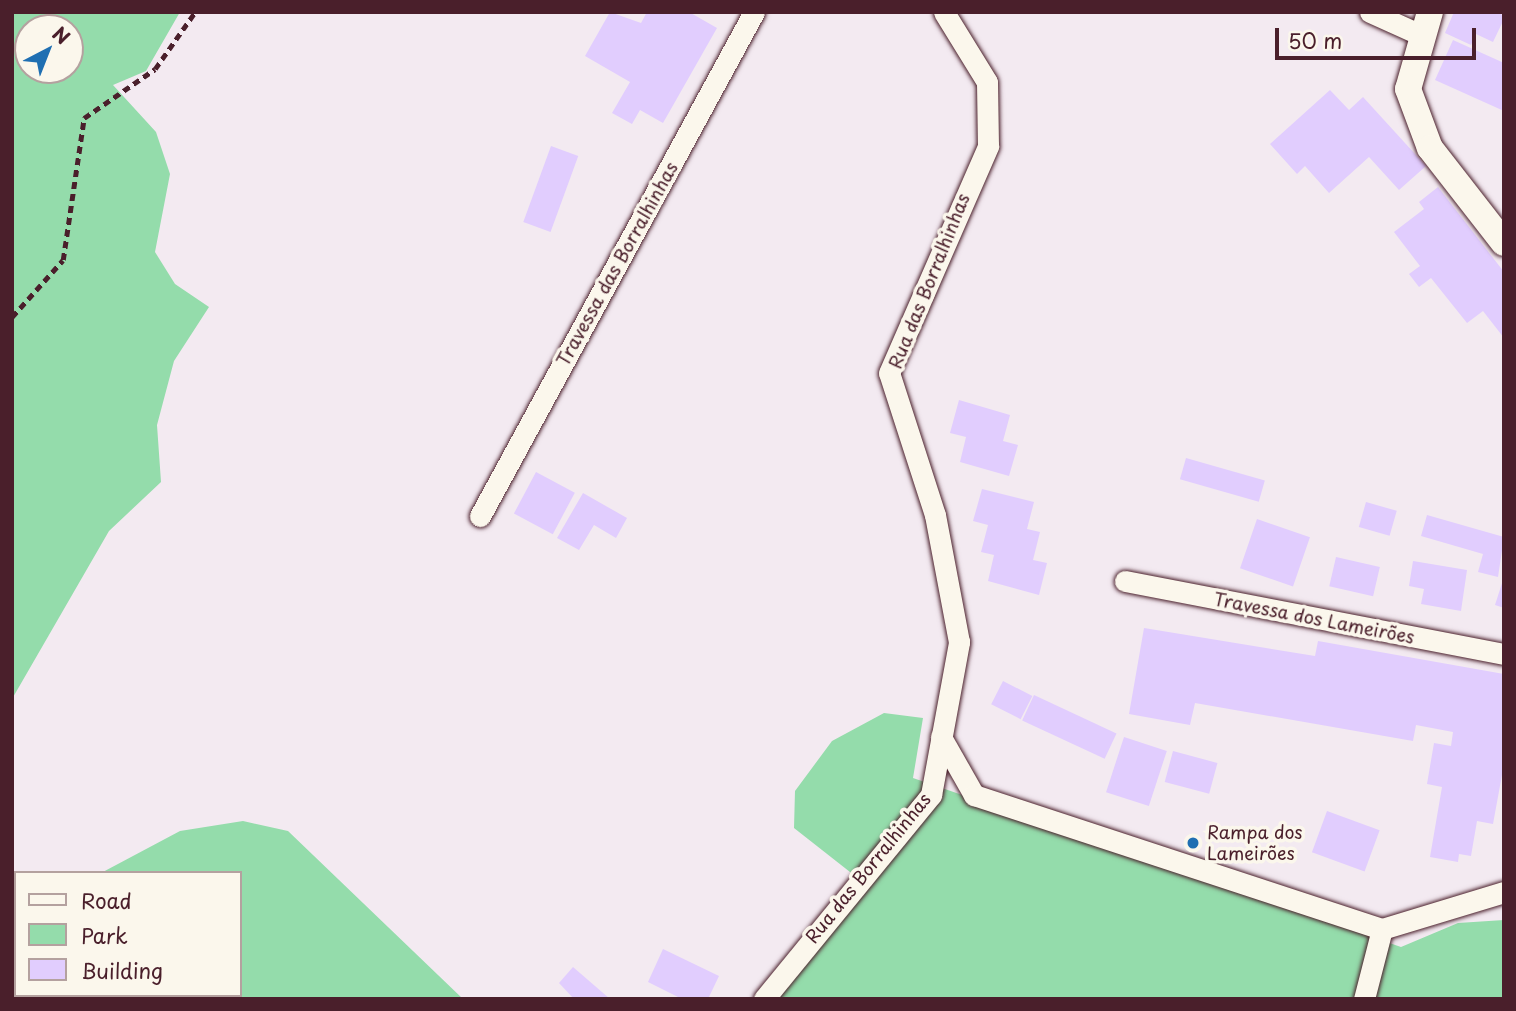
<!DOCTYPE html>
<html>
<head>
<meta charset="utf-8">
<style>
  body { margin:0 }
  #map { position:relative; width:1516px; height:1011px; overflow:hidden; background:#f3eaf1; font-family:"Playpen Sans",sans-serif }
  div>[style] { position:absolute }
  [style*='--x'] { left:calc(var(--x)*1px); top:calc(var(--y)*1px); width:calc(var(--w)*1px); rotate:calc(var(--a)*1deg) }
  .green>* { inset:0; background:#94dcab }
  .building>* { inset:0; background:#e1cdfe; transform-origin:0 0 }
  .path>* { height:4.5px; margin-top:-2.25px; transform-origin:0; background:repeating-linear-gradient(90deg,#4a1f2b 0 7px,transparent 0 12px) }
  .roads { filter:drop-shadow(0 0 2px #4a1f2b) drop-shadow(0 0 2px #4a1f2b) }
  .minor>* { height:21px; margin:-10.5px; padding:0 10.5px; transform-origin:10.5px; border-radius:10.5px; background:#fbf7ec }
  .tertiary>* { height:26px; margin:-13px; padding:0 13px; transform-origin:13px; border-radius:13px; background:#fbf7ec }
  .dots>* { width:19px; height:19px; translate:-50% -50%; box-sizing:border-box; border:4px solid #fbf7ec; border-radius:50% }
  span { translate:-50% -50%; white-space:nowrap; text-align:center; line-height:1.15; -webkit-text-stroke:7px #fbf7ec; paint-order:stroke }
  .street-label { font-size:18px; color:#4a1f2b }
  .poi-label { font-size:18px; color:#4a1f2b }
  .left { translate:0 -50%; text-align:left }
  .frame { position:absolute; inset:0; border:14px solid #4a1f2b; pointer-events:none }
  .legend { position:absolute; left:14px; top:871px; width:228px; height:126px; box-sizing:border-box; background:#fbf7ec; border:2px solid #b4a19f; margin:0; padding:9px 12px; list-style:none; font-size:21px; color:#4a1f2b }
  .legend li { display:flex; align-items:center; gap:14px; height:35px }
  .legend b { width:35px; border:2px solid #b4a19f }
  .north { position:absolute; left:14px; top:14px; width:70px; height:70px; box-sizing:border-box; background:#fbf7ec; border:2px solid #b4a19f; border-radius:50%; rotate:42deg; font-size:19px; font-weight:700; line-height:28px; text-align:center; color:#4a1f2b }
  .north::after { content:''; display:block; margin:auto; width:24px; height:32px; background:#1f6fb2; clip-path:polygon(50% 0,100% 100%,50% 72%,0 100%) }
  .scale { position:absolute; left:1275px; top:28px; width:201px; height:32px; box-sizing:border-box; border:4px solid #4a1f2b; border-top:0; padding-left:9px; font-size:21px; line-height:24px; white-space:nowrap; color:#4a1f2b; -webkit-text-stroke:5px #fbf7ec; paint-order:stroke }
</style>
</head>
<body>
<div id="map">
  <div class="green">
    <div style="clip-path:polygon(evenodd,12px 12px,180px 12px,146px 71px,113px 85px,156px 132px,170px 174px,155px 252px,175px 284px,209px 307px,174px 361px,157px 425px,161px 482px,109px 531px,12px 699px,12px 12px,28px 28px,70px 28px,70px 70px,28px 70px,28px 28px)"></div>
    <div style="clip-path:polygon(884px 713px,923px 718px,913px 778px,1401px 947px,1458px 923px,1504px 920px,1504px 999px,775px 999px,864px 883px,794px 828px,795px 791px,832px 741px)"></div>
    <div style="clip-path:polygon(243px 821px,288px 831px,463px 999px,235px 999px,230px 995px,240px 995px,240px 873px,101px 873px,180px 831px)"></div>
    <div style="clip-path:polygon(16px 978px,16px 995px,151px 995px,12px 999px)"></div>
  </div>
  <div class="building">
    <div style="clip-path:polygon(610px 12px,641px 23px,647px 12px,689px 12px,717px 28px,663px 123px,640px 110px,632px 124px,612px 113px,630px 82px,585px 56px)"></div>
    <div style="clip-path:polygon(1454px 12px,1500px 12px,1504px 19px,1493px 42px,1476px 34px,1471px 45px,1445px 33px)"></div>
    <div style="clip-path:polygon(1453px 40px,1504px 63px,1504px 111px,1435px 80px)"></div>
    <div style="clip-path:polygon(1330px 90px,1349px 110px,1363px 97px,1426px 166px,1399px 190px,1369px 157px,1329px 193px,1305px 166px,1297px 174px,1270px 144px)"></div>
    <div style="left:551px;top:146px;width:29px;height:81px;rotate:20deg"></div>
    <div style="clip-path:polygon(1438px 187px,1504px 272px,1504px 338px,1483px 311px,1467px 323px,1431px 278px,1419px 287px,1409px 274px,1420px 266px,1394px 232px,1424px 209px,1419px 202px)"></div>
    <div style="clip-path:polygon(959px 400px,1010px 415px,1003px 441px,1018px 445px,1009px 476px,960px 462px,966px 437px,950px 433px)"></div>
    <div style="left:1186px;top:458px;width:82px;height:22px;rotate:16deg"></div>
    <div style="left:536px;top:472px;width:44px;height:47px;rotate:28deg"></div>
    <div style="clip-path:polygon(982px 489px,1034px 502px,1027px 529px,1040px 532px,1033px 560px,1047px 563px,1039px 595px,988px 581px,994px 555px,981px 552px,988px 525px,973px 521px)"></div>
    <div style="clip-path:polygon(583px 493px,627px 518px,616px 538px,594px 525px,579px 550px,557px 538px)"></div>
    <div style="left:1366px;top:502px;width:32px;height:26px;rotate:16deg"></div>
    <div style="clip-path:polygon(1427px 515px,1504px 537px,1498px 577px,1478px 572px,1483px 554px,1421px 536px)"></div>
    <div style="left:1257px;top:519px;width:56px;height:52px;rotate:19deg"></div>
    <div style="left:1336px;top:557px;width:45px;height:30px;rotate:13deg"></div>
    <div style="clip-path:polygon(1413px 561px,1467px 570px,1461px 611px,1421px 604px,1424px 589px,1409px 586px)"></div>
    <div style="clip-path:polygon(1503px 580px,1504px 580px,1504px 608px,1495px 605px)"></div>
    <div style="clip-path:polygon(1144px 628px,1315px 656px,1318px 641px,1504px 674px,1504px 764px,1493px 824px,1477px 821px,1471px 856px,1459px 854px,1458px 862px,1430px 857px,1442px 787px,1427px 784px,1434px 743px,1451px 746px,1453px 732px,1416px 725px,1413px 741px,1195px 703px,1190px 725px,1129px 714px)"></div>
    <div style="left:1003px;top:681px;width:33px;height:26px;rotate:27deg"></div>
    <div style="left:1034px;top:695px;width:91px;height:28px;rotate:25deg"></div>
    <div style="left:1124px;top:737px;width:45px;height:58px;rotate:18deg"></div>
    <div style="left:1173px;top:751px;width:46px;height:32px;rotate:15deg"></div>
    <div style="left:1327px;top:811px;width:56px;height:44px;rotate:20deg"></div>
    <div style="clip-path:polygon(663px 949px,719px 976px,708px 999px,682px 999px,648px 982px)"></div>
    <div style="clip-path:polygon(573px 967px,610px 999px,574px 999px,559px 983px)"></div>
  </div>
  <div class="path">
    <div style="--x:12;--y:317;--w:76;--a:-48.2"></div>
    <div style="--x:63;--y:260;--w:144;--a:-81.6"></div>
    <div style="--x:84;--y:118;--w:86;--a:-34.6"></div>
    <div style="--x:155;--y:69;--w:70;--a:-54.9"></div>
  </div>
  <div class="roads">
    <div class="minor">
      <div style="--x:1370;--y:12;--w:56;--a:24.3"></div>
      <div style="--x:480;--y:516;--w:574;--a:-61.47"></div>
      <div style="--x:1125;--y:581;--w:386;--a:10.9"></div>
      <div style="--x:941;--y:737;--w:67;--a:60.4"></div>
      <div style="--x:974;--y:795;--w:429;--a:18.2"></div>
      <div style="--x:1382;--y:929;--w:127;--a:-16.9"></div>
      <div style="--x:764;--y:999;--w:264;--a:-50.7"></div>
      <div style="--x:931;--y:795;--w:156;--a:-79.6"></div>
      <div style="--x:959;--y:642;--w:129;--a:-100.7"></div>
      <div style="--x:935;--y:515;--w:149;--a:-107.9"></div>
      <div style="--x:889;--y:373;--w:248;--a:-66.4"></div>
      <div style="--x:988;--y:146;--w:64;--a:-90.9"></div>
      <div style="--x:987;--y:82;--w:82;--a:-121.6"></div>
      <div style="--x:1364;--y:999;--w:72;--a:-75.6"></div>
    </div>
    <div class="tertiary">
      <div style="--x:1430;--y:12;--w:80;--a:105.9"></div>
      <div style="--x:1408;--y:89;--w:63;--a:69.6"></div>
      <div style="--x:1430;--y:148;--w:120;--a:52.1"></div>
    </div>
  </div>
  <div class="dots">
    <div style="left:1193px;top:843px;background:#1f6fb2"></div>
  </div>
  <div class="street-label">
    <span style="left:617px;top:264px;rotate:-61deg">Travessa das Borralhinhas</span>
    <span style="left:929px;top:281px;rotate:-68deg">Rua das Borralhinhas</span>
    <span style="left:1314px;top:618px;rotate:11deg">Travessa dos Lameirões</span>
    <span style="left:868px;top:868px;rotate:-51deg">Rua das Borralhinhas</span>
  </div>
  <div class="poi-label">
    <span class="left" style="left:1207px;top:843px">Rampa dos<br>Lameirões</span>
  </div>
  <div class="frame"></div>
  <ul class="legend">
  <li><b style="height:9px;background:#fbf7ec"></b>Road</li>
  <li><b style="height:19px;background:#94dcab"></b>Park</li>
  <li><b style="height:19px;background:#e1cdfe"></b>Building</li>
  </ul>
  <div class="north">N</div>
  <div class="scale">50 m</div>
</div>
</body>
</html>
